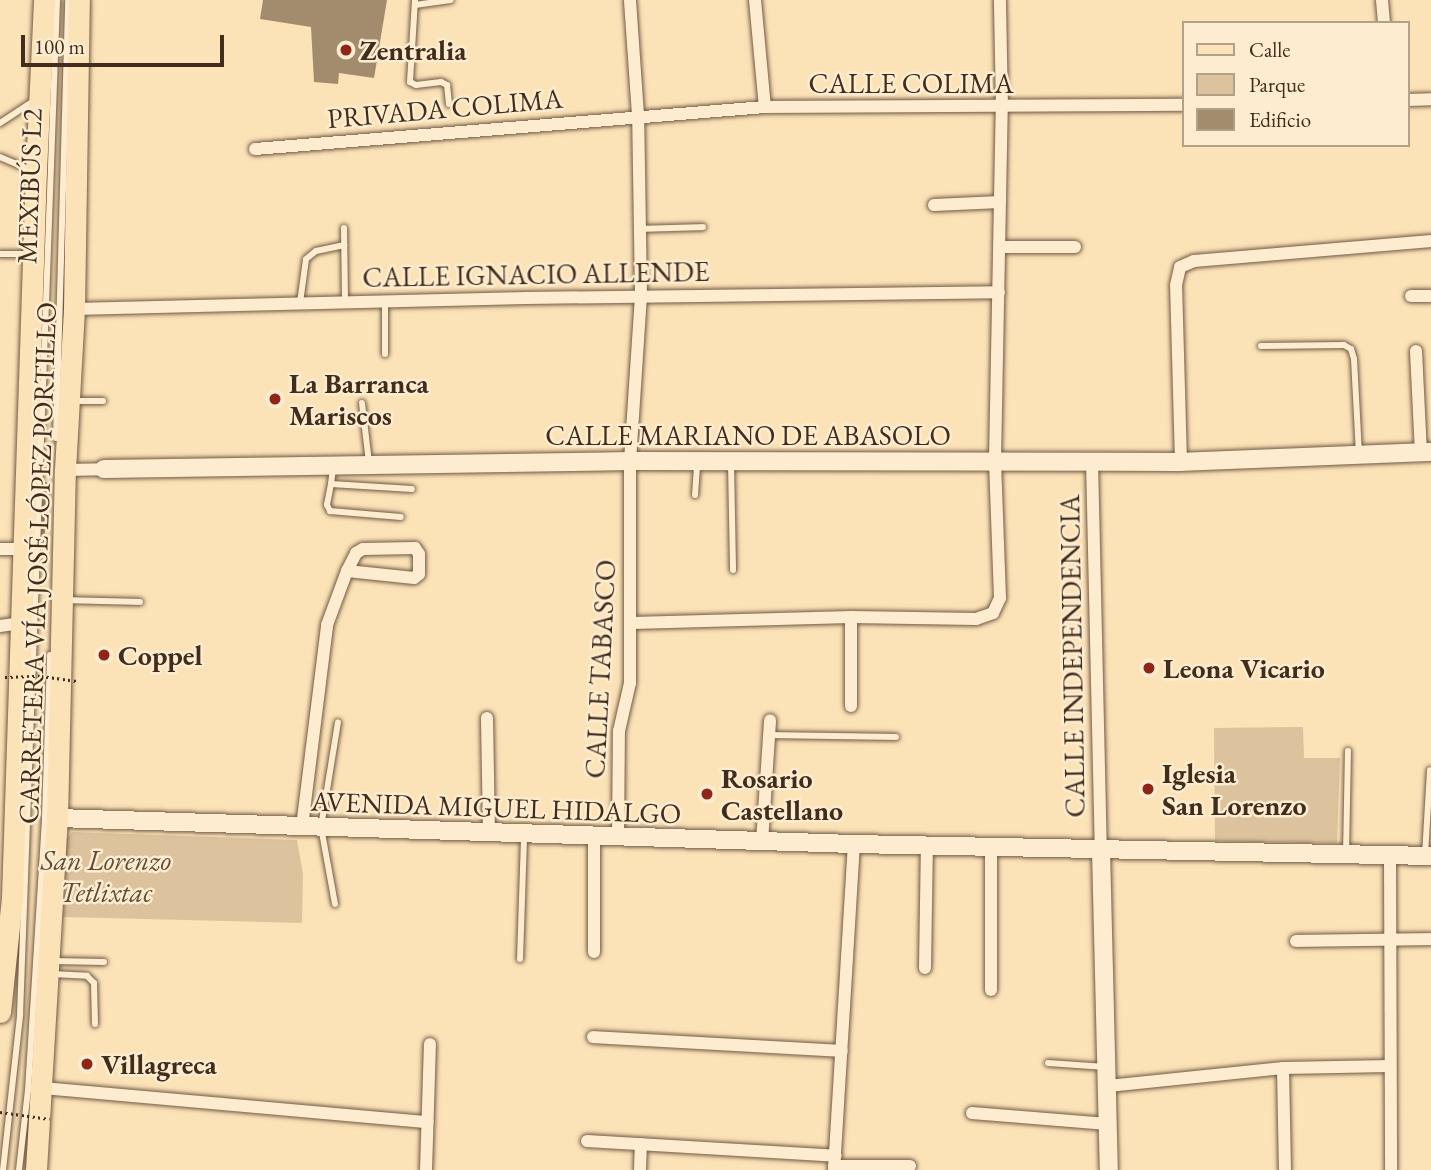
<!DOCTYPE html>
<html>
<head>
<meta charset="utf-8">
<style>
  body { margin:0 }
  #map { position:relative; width:1431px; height:1170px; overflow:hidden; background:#fce2b7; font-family:"EB Garamond",serif }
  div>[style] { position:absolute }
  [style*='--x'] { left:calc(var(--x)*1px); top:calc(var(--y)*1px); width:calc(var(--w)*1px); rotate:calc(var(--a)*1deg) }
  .green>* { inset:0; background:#dcc39d }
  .building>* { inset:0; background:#a38b6d; transform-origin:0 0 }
  .roads { filter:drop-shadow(0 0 2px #705a44) drop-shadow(0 0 2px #705a44) }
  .lane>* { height:6px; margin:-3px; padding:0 3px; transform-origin:3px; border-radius:3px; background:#fdecd0 }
  .street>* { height:12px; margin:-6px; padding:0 6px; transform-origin:6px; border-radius:6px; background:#fdecd0 }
  .secondary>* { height:18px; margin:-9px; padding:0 9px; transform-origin:9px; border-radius:9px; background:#fdecd0 }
  .primary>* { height:21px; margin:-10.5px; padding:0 10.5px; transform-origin:10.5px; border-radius:10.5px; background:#fce2b7 }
  .path-bridge>* { height:2.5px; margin-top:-1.25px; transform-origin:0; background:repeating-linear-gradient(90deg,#422d1d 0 2px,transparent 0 5.5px) }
  .dots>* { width:19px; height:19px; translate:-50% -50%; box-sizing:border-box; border:4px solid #fdecd0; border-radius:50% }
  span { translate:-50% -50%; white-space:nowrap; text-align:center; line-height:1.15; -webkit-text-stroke:5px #fdecd0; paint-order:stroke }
  .poi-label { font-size:28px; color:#422d1d; font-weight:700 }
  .left { translate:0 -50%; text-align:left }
  .street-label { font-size:28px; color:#422d1d }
  .park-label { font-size:28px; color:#614b37; font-style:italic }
  .legend { position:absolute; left:1182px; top:21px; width:228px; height:126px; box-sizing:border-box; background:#fdecd0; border:2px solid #b2a088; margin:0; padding:9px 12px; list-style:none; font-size:21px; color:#422d1d }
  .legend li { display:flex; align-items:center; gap:14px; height:35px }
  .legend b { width:35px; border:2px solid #b2a088 }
  .scale { position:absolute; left:21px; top:35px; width:203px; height:32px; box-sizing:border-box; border:4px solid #422d1d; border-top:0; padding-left:9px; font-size:21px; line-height:24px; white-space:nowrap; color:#422d1d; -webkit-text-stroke:5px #fdecd0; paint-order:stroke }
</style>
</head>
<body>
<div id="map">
  <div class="green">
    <div style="clip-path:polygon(1303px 727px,1304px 758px,1340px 758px,1337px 843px,1215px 841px,1214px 728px)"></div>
    <div style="clip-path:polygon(72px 832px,297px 840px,303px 874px,302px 923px,63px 917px,65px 841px)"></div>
  </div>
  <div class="building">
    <div style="clip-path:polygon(263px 0,387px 0,374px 78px,339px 73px,338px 84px,314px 82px,311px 27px,260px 19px)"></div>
    <div style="left:45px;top:482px;width:7px;height:113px;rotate:8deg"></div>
  </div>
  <div class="roads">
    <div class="lane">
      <div style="--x:415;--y:0;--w:82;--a:93.5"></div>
      <div style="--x:410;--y:82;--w:7;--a:27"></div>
      <div style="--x:416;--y:85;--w:25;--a:-7"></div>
      <div style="--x:441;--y:82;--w:7;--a:27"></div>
      <div style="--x:447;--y:85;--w:19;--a:84"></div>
      <div style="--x:415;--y:5;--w:36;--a:-8"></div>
      <div style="--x:0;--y:123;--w:42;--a:-33.3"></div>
      <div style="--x:0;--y:157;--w:34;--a:23"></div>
      <div style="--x:344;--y:228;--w:74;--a:89.2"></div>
      <div style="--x:640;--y:229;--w:63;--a:-1.8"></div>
      <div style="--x:0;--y:254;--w:31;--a:0"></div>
      <div style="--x:385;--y:301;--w:53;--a:90"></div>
      <div style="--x:300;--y:303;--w:44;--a:-82.2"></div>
      <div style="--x:306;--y:259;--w:13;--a:-39"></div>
      <div style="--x:316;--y:251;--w:29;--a:-12"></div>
      <div style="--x:1261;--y:346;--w:83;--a:-0.7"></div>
      <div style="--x:1344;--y:345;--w:8;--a:30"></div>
      <div style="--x:1351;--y:349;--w:10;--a:73"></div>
      <div style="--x:1354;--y:359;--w:94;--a:87"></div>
      <div style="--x:71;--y:401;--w:32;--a:0"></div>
      <div style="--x:362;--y:403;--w:60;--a:83.3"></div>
      <div style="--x:56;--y:438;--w:438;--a:-88.4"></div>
      <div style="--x:731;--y:463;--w:107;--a:88.9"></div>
      <div style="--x:333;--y:468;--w:16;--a:97"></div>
      <div style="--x:331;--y:484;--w:81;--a:3.5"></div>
      <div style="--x:331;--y:484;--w:21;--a:101"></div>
      <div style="--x:327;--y:505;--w:7;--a:63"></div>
      <div style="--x:330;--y:511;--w:71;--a:4.8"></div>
      <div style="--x:695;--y:495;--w:32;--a:-86"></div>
      <div style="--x:64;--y:600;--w:76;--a:1.5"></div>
      <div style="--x:769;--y:735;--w:127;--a:0.9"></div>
      <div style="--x:1346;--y:854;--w:103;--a:-88.9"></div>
      <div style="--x:1425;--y:855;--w:85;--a:-86.6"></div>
      <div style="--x:335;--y:904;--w:78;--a:-100.3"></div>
      <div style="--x:321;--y:827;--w:106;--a:-80.8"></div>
      <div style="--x:520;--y:959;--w:123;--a:-88.1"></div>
      <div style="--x:52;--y:961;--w:52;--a:1.1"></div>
      <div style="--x:52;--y:974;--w:35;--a:3"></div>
      <div style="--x:87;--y:976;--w:10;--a:45"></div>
      <div style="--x:94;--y:983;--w:41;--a:88.6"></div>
      <div style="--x:1048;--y:1063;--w:58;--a:3.9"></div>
      <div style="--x:3;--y:1170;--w:156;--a:-83.7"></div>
      <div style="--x:20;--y:1015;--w:1016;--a:-87.91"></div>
      <div style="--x:19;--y:1170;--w:81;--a:-83.6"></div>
      <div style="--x:28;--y:1090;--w:274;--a:-86.4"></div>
      <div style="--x:45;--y:817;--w:162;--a:-88.2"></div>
    </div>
    <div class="street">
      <div style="--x:755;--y:0;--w:107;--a:84.7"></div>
      <div style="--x:1382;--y:0;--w:23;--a:85"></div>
      <div style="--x:1408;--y:100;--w:23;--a:-2"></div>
      <div style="--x:255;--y:149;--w:512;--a:-4.71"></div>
      <div style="--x:765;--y:107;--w:419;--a:-0.3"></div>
      <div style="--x:934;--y:205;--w:66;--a:-2.6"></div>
      <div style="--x:1000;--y:247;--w:75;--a:0"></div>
      <div style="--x:1411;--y:296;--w:20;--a:0"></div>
      <div style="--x:74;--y:309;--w:452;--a:-1.4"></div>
      <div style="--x:526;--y:298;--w:473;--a:-0.7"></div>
      <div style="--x:1416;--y:351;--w:101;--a:87.2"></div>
      <div style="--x:1092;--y:461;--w:389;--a:88.7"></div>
      <div style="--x:1181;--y:462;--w:177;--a:-91.6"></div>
      <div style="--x:1176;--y:285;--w:18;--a:-77"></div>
      <div style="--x:1180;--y:267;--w:15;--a:-23"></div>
      <div style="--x:1194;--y:261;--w:238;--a:-4.8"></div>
      <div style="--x:65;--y:470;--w:39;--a:-1"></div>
      <div style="--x:0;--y:549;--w:23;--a:0"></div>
      <div style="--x:851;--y:617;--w:89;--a:90"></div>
      <div style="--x:632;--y:623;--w:219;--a:-1.6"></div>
      <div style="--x:851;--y:617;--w:125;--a:0.9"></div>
      <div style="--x:976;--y:619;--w:18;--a:-19"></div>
      <div style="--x:993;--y:613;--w:17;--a:-65"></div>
      <div style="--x:1000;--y:598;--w:138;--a:-92.1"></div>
      <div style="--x:995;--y:460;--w:352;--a:-88.9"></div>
      <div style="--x:1002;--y:108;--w:108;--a:-91.1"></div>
      <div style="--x:0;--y:626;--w:21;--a:-8"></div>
      <div style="--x:487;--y:718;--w:115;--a:89"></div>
      <div style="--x:302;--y:827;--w:204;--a:-82.9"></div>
      <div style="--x:327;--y:625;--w:58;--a:-69.7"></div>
      <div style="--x:347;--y:571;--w:20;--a:-63"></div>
      <div style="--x:356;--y:553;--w:8;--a:-30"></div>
      <div style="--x:363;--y:549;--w:52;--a:-1.1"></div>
      <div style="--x:415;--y:548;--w:7;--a:56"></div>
      <div style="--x:419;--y:554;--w:20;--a:90"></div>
      <div style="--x:419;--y:574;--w:6;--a:141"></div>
      <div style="--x:414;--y:578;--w:67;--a:-174"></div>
      <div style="--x:618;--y:838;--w:107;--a:-89.5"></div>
      <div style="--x:619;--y:731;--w:49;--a:-77.1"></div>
      <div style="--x:630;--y:683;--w:222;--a:-90"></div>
      <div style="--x:630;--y:461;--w:164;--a:-86.2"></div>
      <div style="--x:641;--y:297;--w:182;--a:-90.9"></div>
      <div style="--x:638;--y:115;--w:115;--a:-94"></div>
      <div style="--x:762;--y:842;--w:122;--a:-86.2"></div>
      <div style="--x:1390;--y:857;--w:313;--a:89.8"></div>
      <div style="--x:1296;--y:941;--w:135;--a:-0.8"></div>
      <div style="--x:594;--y:952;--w:115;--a:-90"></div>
      <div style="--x:925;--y:968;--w:122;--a:-89.1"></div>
      <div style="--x:991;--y:990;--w:143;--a:-90"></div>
      <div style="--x:593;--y:1037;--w:249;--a:3.2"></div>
      <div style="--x:1283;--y:1068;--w:102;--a:88.9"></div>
      <div style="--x:1108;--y:1086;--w:176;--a:-5.9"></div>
      <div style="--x:1283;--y:1068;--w:107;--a:-1.1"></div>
      <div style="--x:43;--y:1088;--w:386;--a:5.1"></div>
      <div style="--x:972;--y:1113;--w:136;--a:4.6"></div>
      <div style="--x:587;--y:1141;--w:249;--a:3.4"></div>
      <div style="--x:834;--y:1166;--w:76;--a:0"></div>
      <div style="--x:426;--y:1170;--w:126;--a:-88.2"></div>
      <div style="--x:640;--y:1170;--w:26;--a:-88"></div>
      <div style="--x:834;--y:1170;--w:327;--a:-86.5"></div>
    </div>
    <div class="secondary">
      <div style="--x:104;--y:469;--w:526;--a:-0.87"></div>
      <div style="--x:630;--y:461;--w:551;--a:0.1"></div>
      <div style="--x:1181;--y:462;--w:250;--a:-2.3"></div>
      <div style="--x:57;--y:818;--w:797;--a:1.87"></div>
      <div style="--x:854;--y:844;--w:577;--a:1.19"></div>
      <div style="--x:1101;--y:850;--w:320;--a:88.6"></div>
    </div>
    <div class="primary">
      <div style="--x:0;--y:1012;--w:116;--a:-84"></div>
      <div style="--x:12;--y:897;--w:726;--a:-88.11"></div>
      <div style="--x:36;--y:171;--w:171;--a:-87.3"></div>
      <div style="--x:36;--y:1170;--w:353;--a:-86.6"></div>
      <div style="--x:57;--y:818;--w:348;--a:-88.7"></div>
      <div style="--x:65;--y:470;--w:161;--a:-86.8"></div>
      <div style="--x:74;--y:309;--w:309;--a:-89.1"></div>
    </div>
  </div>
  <div class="path-bridge">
    <div style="--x:5;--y:677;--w:36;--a:-2"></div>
    <div style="--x:41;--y:676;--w:36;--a:8"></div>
    <div style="--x:0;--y:1112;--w:50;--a:8"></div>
  </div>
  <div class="dots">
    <div style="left:346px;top:50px;background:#8f2418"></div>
    <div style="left:275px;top:399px;background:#8f2418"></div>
    <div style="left:104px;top:655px;background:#8f2418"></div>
    <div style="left:1149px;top:668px;background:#8f2418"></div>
    <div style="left:1148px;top:789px;background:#8f2418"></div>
    <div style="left:707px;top:794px;background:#8f2418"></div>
    <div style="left:87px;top:1064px;background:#8f2418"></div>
  </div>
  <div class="poi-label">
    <span class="left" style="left:360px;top:50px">Zentralia</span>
    <span class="left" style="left:289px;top:399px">La Barranca<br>Mariscos</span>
    <span class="left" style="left:118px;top:655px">Coppel</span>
    <span class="left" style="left:1163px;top:668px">Leona Vicario</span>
    <span class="left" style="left:1162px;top:789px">Iglesia<br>San Lorenzo</span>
    <span class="left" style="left:721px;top:794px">Rosario<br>Castellano</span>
    <span class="left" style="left:101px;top:1064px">Villagreca</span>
  </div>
  <div class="street-label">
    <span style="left:911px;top:83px">CALLE COLIMA</span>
    <span style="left:445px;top:108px;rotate:-5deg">PRIVADA COLIMA</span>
    <span style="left:29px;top:186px;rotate:-88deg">MEXIBÚS L2</span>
    <span style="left:536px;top:274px;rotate:-1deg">CALLE IGNACIO ALLENDE</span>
    <span style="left:748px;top:435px">CALLE MARIANO DE ABASOLO</span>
    <span style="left:37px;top:563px;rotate:-88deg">CARRETERA VÍA JOSÉ LÓPEZ PORTILLO</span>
    <span style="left:1072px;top:656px;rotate:-91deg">CALLE INDEPENDENCIA</span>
    <span style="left:600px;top:669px;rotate:-87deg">CALLE TABASCO</span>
    <span style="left:496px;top:807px;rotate:2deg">AVENIDA MIGUEL HIDALGO</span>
  </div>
  <div class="park-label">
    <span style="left:106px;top:876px">San Lorenzo<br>Tetlixtac</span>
  </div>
  <ul class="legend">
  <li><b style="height:9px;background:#fce2b7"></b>Calle</li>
  <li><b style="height:19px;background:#dcc39d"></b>Parque</li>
  <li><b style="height:19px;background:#a38b6d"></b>Edificio</li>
  </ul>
  <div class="scale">100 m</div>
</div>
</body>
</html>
